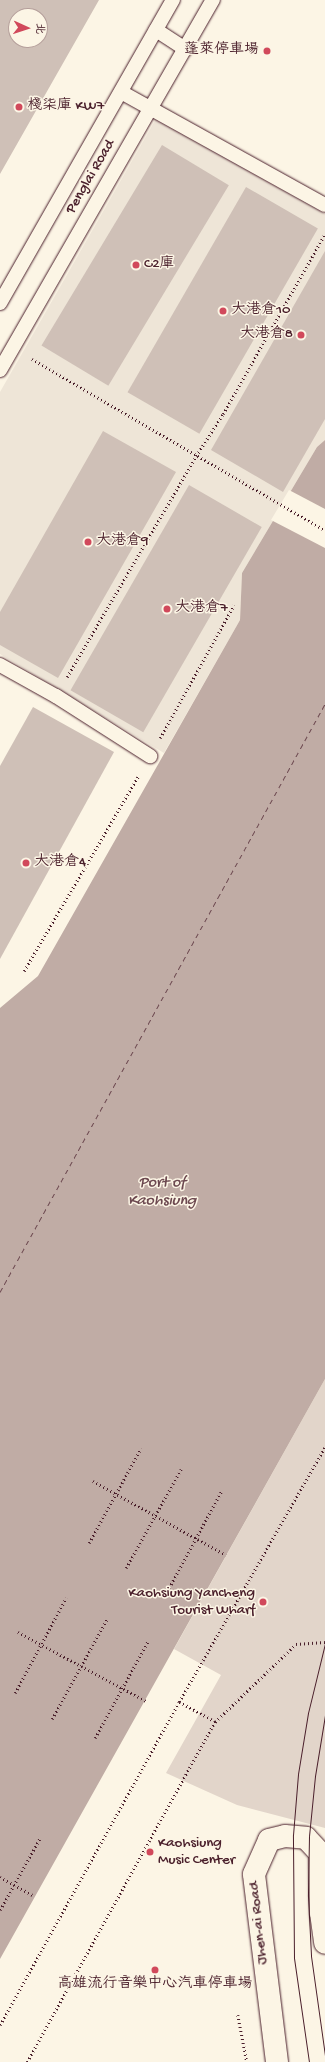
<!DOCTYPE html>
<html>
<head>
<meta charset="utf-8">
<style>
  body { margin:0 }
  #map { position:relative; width:325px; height:2062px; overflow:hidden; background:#fcf5e5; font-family:"Gochi Hand","LXGW WenKai TC",sans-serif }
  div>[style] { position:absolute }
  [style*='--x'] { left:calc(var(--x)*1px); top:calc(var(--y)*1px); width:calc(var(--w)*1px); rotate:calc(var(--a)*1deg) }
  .built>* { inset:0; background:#eee5d7 }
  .green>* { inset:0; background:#e2d5ca }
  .water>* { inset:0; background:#c0aca5 }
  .pier>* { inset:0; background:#fcf5e5 }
  .ferry>* { height:1px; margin-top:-0.5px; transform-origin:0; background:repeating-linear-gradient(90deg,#6d4950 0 5px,transparent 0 9px) }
  .building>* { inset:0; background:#cfc0b7; transform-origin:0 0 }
  .path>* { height:2.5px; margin-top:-1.25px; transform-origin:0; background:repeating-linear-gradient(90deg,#4a1f2b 0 1px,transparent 0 4px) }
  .roads { filter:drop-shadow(0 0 1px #4a1f2b) drop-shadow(0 0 1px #4a1f2b) }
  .service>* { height:14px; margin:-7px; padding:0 7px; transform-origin:7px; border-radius:7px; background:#fcf5e5 }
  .minor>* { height:22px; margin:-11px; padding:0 11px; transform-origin:11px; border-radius:11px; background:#fcf5e5 }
  .tram>* { height:1px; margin:-0.5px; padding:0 0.5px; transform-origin:0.5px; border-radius:0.5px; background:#4a1f2b }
  .dots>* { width:11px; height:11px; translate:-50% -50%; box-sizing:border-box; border:2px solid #fcf5e5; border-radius:50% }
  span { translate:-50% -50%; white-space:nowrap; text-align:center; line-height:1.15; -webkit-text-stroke:3px #fcf5e5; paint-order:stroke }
  .poi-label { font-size:15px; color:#4a1f2b }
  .right { translate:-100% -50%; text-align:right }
  .left { translate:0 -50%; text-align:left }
  .street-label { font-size:15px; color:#4a1f2b }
  .water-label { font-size:16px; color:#6d4950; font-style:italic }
  .north { position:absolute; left:8px; top:8px; width:40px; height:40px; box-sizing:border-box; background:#fcf5e5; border:1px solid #b59f9b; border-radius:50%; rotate:93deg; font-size:11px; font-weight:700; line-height:16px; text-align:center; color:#4a1f2b }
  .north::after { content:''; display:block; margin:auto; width:14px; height:18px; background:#d1495b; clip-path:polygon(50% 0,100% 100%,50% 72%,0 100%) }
</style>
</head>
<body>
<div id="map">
  <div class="built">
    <div style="clip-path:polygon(156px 119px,325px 214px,325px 440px,317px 447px,242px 573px,240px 620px,164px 753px,0 654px,0 392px)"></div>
  </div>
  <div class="green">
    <div style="clip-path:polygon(325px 1379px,325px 1828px,237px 1805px,166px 1773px,221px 1675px,174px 1649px)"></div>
  </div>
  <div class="water">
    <div style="clip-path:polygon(325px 440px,325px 1379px,0 1959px,0 1008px,38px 976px,240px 620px,242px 573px,317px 447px)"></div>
  </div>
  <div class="pier">
    <div style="clip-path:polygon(289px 490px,325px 509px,325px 548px,271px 520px)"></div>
  </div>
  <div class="ferry">
    <div style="--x:0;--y:1292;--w:672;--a:-61.07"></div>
  </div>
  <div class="building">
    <div style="clip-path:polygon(evenodd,0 0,99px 0,0 174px,0 0,16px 16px,40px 16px,40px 40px,16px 40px,16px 16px)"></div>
    <div style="left:162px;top:145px;width:78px;height:234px;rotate:31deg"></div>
    <div style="left:246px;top:187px;width:83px;height:237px;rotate:30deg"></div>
    <div style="clip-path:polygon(325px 251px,325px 419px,283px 492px,211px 450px)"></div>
    <div style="clip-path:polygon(103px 431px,176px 472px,58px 678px,0 645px,0 612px)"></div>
    <div style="left:189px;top:485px;width:84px;height:237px;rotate:30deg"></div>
    <div style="clip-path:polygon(33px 707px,114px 752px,0 959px,0 766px)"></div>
  </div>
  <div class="path">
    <div style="--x:32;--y:359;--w:339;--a:30.3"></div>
    <div style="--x:67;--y:677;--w:256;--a:-59.7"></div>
    <div style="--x:196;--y:456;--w:50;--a:-57.3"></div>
    <div style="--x:223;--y:414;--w:207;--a:-60.5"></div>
    <div style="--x:160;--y:738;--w:152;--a:-60.9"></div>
    <div style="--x:24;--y:971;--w:227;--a:-59.6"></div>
    <div style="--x:93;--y:1481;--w:152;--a:29.1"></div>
    <div style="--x:89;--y:1543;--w:108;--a:-61.3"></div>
    <div style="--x:126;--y:1568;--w:113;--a:-60.9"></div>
    <div style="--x:169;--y:1588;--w:111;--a:-61.6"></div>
    <div style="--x:18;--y:1632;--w:145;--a:28.3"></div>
    <div style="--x:15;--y:1693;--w:108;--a:-61.8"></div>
    <div style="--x:52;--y:1719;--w:114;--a:-61.2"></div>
    <div style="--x:215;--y:1722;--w:41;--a:-150.9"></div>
    <div style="--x:179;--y:1702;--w:294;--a:-60.2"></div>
    <div style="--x:95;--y:1738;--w:111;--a:-61.3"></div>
    <div style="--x:0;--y:1877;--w:37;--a:29"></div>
    <div style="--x:0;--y:1910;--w:82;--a:-60.9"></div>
    <div style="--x:238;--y:2015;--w:48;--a:79.2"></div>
    <div style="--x:0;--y:2025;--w:369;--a:-61"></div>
    <div style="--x:27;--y:2062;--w:389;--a:-61.1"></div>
    <div style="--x:215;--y:1722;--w:112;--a:-43.9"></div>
    <div style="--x:296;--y:1644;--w:29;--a:-4"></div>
  </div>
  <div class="roads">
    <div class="service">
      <div style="--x:156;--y:30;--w:35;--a:33"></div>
      <div style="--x:121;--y:92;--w:233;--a:29"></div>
      <div style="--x:0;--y:303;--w:349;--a:-60.3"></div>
      <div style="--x:0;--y:370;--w:427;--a:-60.1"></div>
      <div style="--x:0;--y:665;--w:64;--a:29"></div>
      <div style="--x:56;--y:696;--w:112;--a:32.6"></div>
    </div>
    <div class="minor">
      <div style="--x:277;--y:2062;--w:189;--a:-97"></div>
      <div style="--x:254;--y:1874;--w:37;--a:-66"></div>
      <div style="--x:269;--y:1840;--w:16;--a:-14"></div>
      <div style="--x:285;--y:1836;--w:21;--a:5"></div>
      <div style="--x:306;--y:1838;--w:21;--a:47"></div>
      <div style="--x:320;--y:1853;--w:60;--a:89"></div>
      <div style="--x:321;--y:1913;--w:30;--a:82"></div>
    </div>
  </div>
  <div class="tram">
    <div style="--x:325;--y:1715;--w:62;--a:99.3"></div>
    <div style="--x:315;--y:1776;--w:60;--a:95.7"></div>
    <div style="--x:309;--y:1836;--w:60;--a:91"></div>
    <div style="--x:308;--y:1896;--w:60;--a:87.1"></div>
    <div style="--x:311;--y:1956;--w:101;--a:82"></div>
    <div style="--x:309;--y:2062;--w:105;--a:-98.2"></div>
    <div style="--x:294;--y:1958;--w:123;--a:-90.5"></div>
    <div style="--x:293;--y:1835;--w:61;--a:-85.3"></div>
    <div style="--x:298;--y:1774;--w:62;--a:-80.7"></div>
    <div style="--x:308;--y:1713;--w:72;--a:-76.3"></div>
  </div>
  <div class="dots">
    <div style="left:267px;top:51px;background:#d1495b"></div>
    <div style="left:19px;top:107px;background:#d1495b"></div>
    <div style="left:136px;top:265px;background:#d1495b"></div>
    <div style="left:223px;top:311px;background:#d1495b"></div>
    <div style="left:301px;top:335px;background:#d1495b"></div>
    <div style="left:88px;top:542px;background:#d1495b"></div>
    <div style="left:167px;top:609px;background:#d1495b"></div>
    <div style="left:26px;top:863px;background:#d1495b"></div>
    <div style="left:263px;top:1602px;background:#d1495b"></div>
    <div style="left:150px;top:1852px;background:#d1495b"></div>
    <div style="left:155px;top:1970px;background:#d1495b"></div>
  </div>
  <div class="poi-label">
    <span class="right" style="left:259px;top:51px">蓬萊停車場</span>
    <span class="left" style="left:27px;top:107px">棧柒庫 KW7</span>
    <span class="left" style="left:144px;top:265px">C2庫</span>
    <span class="left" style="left:231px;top:311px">大港倉10</span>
    <span class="right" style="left:293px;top:335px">大港倉8</span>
    <span class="left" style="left:96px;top:542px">大港倉9</span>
    <span class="left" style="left:175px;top:609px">大港倉7</span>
    <span class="left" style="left:34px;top:863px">大港倉4</span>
    <span class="right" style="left:255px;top:1602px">Kaohsiung Yancheng<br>Tourist Wharf</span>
    <span class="left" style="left:158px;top:1852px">Kaohsiung<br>Music Center</span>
    <span style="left:155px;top:1985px">高雄流行音樂中心汽車停車場</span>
  </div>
  <div class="street-label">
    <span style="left:91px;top:177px;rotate:-60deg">Penglai Road</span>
    <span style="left:259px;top:1923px;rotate:-96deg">Jhen-ai Road</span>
  </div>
  <div class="water-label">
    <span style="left:162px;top:1193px">Port of<br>Kaohsiung</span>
  </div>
  <div class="north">北</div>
</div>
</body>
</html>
